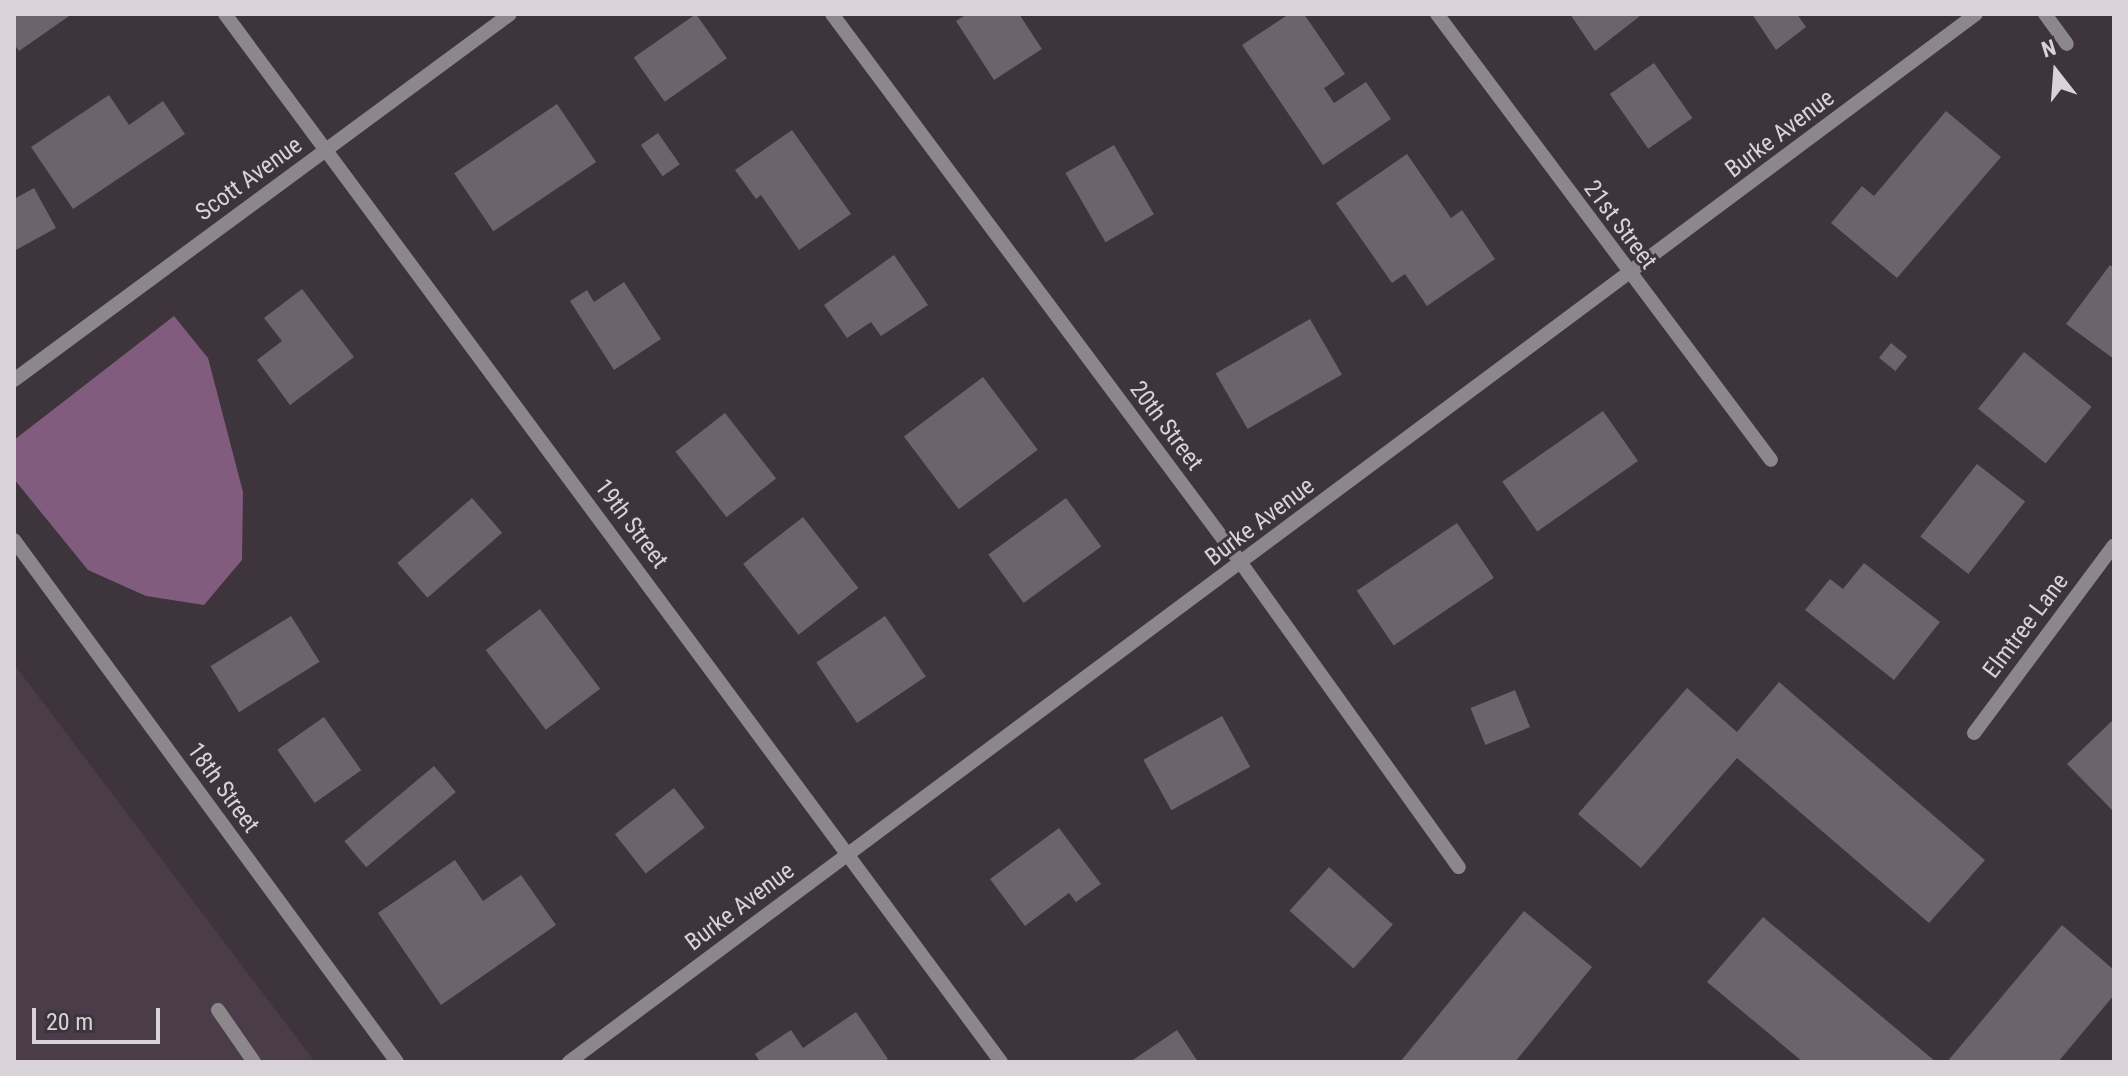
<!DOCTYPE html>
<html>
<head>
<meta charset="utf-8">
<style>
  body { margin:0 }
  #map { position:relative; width:2128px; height:1076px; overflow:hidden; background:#3d343c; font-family:"Roboto Condensed",sans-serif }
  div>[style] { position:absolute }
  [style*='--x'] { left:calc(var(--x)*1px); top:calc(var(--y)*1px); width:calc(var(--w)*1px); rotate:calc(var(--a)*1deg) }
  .built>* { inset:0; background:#4a3c49 }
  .forest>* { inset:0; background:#815c7f }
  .building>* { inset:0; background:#6d636c; transform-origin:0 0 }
  .minor>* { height:14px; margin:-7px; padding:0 7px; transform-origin:7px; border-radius:7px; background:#8b878b }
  span { translate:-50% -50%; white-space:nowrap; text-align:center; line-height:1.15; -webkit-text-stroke:6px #3d343c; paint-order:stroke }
  .street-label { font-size:24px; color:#d9d3d9 }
  .frame { position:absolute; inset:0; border:16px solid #d9d3d9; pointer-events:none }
  .north { position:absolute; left:2016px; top:32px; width:80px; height:80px; -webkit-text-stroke:6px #3d343c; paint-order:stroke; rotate:343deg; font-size:22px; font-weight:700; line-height:32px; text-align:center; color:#d9d3d9 }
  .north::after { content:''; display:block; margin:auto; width:28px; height:36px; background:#d9d3d9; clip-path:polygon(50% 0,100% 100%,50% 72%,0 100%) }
  .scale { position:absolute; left:32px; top:1008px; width:128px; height:36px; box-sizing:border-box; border:4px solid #d9d3d9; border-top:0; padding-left:10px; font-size:24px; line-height:28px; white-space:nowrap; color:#d9d3d9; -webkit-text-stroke:6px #3d343c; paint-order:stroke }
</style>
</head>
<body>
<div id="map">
  <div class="built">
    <div style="clip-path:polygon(14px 664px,315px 1062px,14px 1062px)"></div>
  </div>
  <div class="forest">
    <div style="clip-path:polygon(174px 316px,208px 358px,243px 492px,242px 560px,204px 605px,146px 596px,88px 570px,14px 479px,14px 440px)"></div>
  </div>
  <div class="building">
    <div style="clip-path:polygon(14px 14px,72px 14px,19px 51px,14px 44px)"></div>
    <div style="left:696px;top:14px;width:54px;height:76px;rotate:55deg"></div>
    <div style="clip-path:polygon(967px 14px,1019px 14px,1042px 49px,994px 80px,956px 21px)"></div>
    <div style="clip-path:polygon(1289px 14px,1304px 14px,1345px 74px,1324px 88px,1334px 103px,1366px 82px,1391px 119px,1323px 165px,1242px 45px)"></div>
    <div style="clip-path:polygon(1570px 14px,1638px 14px,1640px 16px,1595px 51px)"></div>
    <div style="clip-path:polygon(1752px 14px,1797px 14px,1806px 27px,1776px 50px)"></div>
    <div style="left:1654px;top:63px;width:67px;height:54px;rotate:55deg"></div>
    <div style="clip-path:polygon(109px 95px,129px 125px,163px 101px,185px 134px,73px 209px,31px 147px)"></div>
    <div style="left:557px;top:104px;width:70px;height:124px;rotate:56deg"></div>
    <div style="clip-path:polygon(1946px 111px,2001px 157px,1897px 278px,1831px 223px,1862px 186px,1874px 196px)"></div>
    <div style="clip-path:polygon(792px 130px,851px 214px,799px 250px,761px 195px,756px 199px,735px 170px)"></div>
    <div style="left:658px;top:133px;width:38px;height:21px;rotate:55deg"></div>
    <div style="left:1114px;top:145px;width:80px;height:56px;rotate:60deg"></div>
    <div style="clip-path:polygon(1407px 154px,1451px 218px,1462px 210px,1495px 259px,1427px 306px,1405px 274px,1392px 283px,1336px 203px)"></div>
    <div style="clip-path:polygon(34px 188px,56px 228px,14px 251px,14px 199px)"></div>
    <div style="clip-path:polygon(894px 255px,928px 305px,881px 336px,871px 322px,847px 338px,824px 305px)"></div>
    <div style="clip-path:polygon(2110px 265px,2114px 268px,2114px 359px,2066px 324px)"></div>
    <div style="clip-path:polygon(624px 282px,661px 339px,614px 370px,570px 301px,587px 290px,594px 302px)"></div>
    <div style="clip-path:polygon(302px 289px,354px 357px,290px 405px,257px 360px,282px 341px,264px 318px)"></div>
    <div style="left:1310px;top:319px;width:64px;height:109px;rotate:60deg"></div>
    <div style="left:1891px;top:343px;width:21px;height:19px;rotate:39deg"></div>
    <div style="left:2024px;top:352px;width:87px;height:73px;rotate:39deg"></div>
    <div style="left:983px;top:377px;width:91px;height:99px;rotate:53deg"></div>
    <div style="left:1603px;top:411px;width:61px;height:123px;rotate:55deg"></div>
    <div style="left:725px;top:413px;width:83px;height:63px;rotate:52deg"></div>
    <div style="left:1977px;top:464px;width:61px;height:92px;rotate:38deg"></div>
    <div style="left:472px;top:498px;width:46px;height:99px;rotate:49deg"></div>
    <div style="left:1066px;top:498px;width:60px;height:96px;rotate:54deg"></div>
    <div style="left:803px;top:517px;width:90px;height:76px;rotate:52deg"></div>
    <div style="left:1457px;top:523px;width:66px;height:121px;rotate:56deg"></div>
    <div style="clip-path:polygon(1864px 563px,1940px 622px,1894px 680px,1805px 610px,1830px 579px,1843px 589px)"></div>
    <div style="left:540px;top:609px;width:100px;height:68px;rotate:53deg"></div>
    <div style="left:291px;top:616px;width:54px;height:95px;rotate:58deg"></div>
    <div style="left:885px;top:616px;width:73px;height:83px;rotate:56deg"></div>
    <div style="clip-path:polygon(1779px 682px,1985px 860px,1929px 923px,1737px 758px,1641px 868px,1578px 814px,1687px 688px,1737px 732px)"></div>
    <div style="left:1515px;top:690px;width:40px;height:48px;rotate:68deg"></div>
    <div style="left:1222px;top:716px;width:58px;height:90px;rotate:61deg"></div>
    <div style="left:324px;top:717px;width:65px;height:57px;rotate:55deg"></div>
    <div style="clip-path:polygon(2114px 719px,2114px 812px,2067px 764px)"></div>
    <div style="left:434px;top:766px;width:34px;height:117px;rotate:50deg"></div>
    <div style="left:674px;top:788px;width:50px;height:75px;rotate:52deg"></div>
    <div style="clip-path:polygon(1059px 828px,1101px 884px,1076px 902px,1069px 893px,1025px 926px,990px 879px)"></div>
    <div style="clip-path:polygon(455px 860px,483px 901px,521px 875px,556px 925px,441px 1005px,378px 913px)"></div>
    <div style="left:1329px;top:867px;width:86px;height:59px;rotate:42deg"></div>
    <div style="clip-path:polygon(1524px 911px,1592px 967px,1515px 1062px,1400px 1062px)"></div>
    <div style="clip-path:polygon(1763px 917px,1936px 1062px,1803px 1062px,1707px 982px)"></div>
    <div style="clip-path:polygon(2062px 925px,2114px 970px,2114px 995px,2058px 1062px,1947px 1062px)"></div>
    <div style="clip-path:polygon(856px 1012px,888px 1059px,883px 1062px,760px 1062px,755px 1054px,791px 1030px,803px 1048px)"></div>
    <div style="clip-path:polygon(1177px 1030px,1198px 1062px,1130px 1062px)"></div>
  </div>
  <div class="minor">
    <div style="--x:225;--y:14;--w:1304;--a:53.48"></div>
    <div style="--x:832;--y:14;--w:685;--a:53.31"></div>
    <div style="--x:1241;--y:563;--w:374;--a:54.4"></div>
    <div style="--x:1437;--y:14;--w:557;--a:53.17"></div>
    <div style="--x:2045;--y:14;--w:37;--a:54"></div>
    <div style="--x:14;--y:380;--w:616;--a:-36.42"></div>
    <div style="--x:14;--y:540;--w:647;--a:53.73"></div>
    <div style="--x:1974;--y:733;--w:234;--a:-53.3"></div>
    <div style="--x:218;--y:1010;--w:63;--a:55.3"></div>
    <div style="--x:569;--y:1062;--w:1754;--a:-36.68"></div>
  </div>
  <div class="street-label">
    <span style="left:1780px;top:134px;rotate:-37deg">Burke Avenue</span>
    <span style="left:249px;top:179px;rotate:-36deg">Scott Avenue</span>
    <span style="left:1620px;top:225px;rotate:53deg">21st Street</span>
    <span style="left:1166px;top:426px;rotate:53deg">20th Street</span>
    <span style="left:1260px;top:522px;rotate:-37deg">Burke Avenue</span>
    <span style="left:631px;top:524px;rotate:53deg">19th Street</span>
    <span style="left:2026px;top:626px;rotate:-53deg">Elmtree Lane</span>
    <span style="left:223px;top:788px;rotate:54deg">18th Street</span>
    <span style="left:740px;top:907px;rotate:-37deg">Burke Avenue</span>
  </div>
  <div class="frame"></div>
  <div class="north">N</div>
  <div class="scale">20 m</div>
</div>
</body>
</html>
